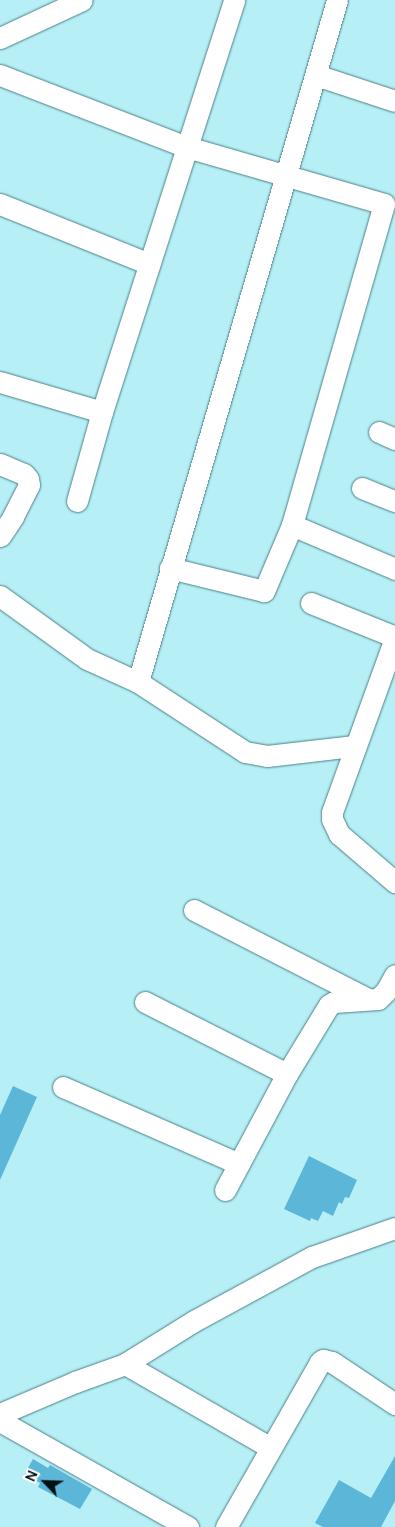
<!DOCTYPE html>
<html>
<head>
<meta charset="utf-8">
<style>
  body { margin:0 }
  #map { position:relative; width:395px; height:1527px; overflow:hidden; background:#b7eff6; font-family:Manrope,sans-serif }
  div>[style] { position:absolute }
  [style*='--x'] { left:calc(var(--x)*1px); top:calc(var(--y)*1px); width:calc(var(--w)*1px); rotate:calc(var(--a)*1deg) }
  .building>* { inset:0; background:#5bb6d8 }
  .roads { filter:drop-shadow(0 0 1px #4b8188) drop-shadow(0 0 1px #4b8188) }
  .minor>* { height:21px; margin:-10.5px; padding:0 10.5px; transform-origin:10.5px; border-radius:10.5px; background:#fff }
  span { translate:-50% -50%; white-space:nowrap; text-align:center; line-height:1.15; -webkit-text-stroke:4px #fff; paint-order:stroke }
  .north { position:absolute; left:20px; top:1457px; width:50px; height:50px; -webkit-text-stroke:4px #fff; paint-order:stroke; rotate:294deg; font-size:14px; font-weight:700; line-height:20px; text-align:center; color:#001113 }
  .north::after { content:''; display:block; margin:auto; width:18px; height:22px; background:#001113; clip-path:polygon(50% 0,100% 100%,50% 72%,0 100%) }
</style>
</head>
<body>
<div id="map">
  <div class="building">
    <div style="clip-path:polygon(13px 1086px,37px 1097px,0 1180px,0 1115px)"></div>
    <div style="clip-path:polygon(309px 1156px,357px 1180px,349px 1198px,345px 1197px,342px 1204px,339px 1202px,333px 1216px,323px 1211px,318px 1221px,311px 1218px,310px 1221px,284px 1209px)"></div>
    <div style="clip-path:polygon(395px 1456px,395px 1501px,381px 1527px,323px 1527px,315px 1523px,339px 1480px,371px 1498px)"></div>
    <div style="clip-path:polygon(33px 1459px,48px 1468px,50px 1465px,92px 1489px,80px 1509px,38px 1487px,40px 1483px,24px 1475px)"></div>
  </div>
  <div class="roads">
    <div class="minor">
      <div style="--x:0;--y:38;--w:90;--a:-24.9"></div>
      <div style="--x:0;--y:75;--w:200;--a:21.1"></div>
      <div style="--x:187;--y:147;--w:205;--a:16.1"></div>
      <div style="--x:384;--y:204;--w:334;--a:106"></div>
      <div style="--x:292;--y:525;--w:72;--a:113"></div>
      <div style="--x:264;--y:591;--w:97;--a:-166.3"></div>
      <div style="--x:316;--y:75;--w:83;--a:18.2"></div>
      <div style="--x:0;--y:204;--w:161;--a:21.9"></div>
      <div style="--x:0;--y:382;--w:106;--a:16.4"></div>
      <div style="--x:379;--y:432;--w:17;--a:24"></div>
      <div style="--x:0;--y:464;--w:26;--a:23"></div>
      <div style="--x:24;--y:474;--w:6;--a:51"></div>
      <div style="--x:28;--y:479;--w:6;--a:81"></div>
      <div style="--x:29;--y:485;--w:36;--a:117"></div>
      <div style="--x:13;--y:517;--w:23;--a:124"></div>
      <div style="--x:362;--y:488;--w:35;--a:22"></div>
      <div style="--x:77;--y:501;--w:92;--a:-74.3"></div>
      <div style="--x:102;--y:412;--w:433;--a:-72.2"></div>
      <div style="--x:292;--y:525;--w:112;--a:23.1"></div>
      <div style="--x:0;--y:596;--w:107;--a:35.9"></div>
      <div style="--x:87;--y:659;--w:56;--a:24.3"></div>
      <div style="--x:138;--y:682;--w:128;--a:33.2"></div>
      <div style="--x:245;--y:752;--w:22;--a:10"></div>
      <div style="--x:267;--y:756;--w:88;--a:-6.6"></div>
      <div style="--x:311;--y:603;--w:91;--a:22"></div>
      <div style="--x:395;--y:638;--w:185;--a:109.9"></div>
      <div style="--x:332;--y:812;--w:7;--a:90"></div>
      <div style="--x:332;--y:819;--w:17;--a:65"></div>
      <div style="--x:339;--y:834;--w:74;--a:40.6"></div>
      <div style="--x:138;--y:682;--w:710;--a:-73.73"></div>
      <div style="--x:194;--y:910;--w:195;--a:27.1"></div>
      <div style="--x:145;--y:1002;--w:159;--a:26.9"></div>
      <div style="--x:63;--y:1087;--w:192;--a:23.6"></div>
      <div style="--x:225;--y:1190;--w:132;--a:-61.9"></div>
      <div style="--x:287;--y:1074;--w:81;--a:-58.7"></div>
      <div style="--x:329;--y:1005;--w:6;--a:-31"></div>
      <div style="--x:334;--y:1002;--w:44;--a:-3.9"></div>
      <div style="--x:378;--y:999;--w:11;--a:-45"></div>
      <div style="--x:386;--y:991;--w:18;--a:-61"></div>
      <div style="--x:125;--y:1364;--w:168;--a:29.9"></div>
      <div style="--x:0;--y:1414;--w:82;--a:-23.1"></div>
      <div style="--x:75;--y:1382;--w:53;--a:-19.8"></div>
      <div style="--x:125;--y:1364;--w:81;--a:-31.9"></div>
      <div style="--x:194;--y:1321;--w:134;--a:-28.5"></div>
      <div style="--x:312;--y:1257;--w:88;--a:-19.3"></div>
      <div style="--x:0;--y:1421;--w:216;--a:29.4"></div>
      <div style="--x:226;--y:1527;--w:190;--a:-60.3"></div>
      <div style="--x:320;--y:1362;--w:4;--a:-34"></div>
      <div style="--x:323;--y:1360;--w:9;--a:13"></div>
      <div style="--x:332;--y:1362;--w:76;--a:33.7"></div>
    </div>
  </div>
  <div class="north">N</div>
</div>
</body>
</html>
